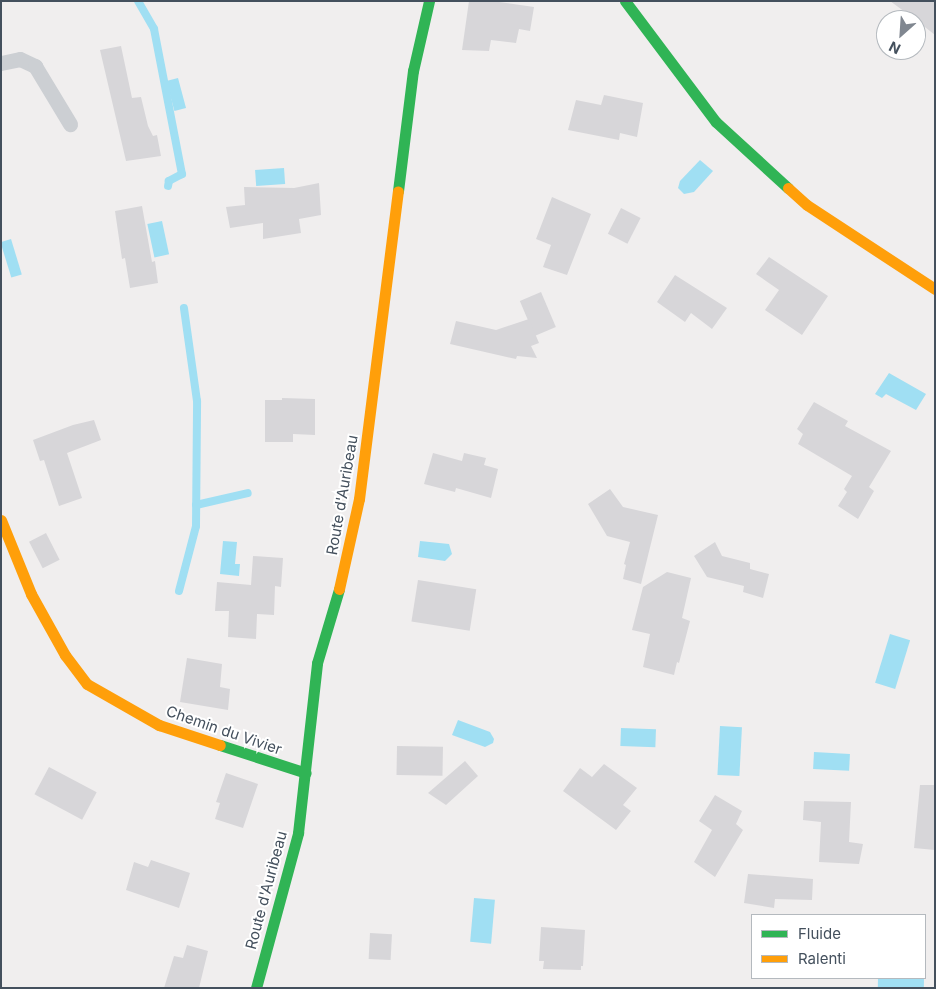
<!DOCTYPE html>
<html>
<head>
<meta charset="utf-8">
<style>
  body { margin:0 }
  #map { position:relative; width:936px; height:989px; overflow:hidden; background:#f0eeee; font-family:Inter,sans-serif }
  div>[style] { position:absolute }
  [style*='--x'] { left:calc(var(--x)*1px); top:calc(var(--y)*1px); width:calc(var(--w)*1px); rotate:calc(var(--a)*1deg) }
  .water>* { inset:0; background:#a0dff3; transform-origin:0 0 }
  .stream>* { height:8px; margin:-4px; padding:0 4px; transform-origin:4px; border-radius:4px; background:#a0dff3 }
  .building>* { inset:0; background:#d7d6d9; transform-origin:0 0 }
  .lane>* { height:15px; margin:-7.5px; padding:0 7.5px; transform-origin:7.5px; border-radius:7.5px; background:#cccfd3 }
  .fast>* { height:11px; margin:-5.5px; padding:0 5.5px; transform-origin:5.5px; border-radius:5.5px; background:#30b455 }
  .slow>* { height:11px; margin:-5.5px; padding:0 5.5px; transform-origin:5.5px; border-radius:5.5px; background:#ff9f0a }
  span { translate:-50% -50%; white-space:nowrap; text-align:center; line-height:1.15; -webkit-text-stroke:4px #fff; paint-order:stroke }
  .street-label { font-size:15px; color:#44505d }
  .frame { position:absolute; inset:0; border:2px solid #44505d; pointer-events:none }
  .legend { position:absolute; left:751px; top:914px; width:175px; height:65px; box-sizing:border-box; background:#fff; border:1px solid #b4b9be; margin:0; padding:6px 9px; list-style:none; font-size:15px; color:#44505d }
  .legend li { display:flex; align-items:center; gap:10px; height:25px }
  .legend b { width:25px; border:1px solid #b4b9be }
  .north { position:absolute; left:876px; top:10px; width:50px; height:50px; box-sizing:border-box; background:#fff; border:1px solid #b4b9be; border-radius:50%; rotate:206deg; font-size:14px; font-weight:700; line-height:20px; text-align:center; color:#44505d }
  .north::after { content:''; display:block; margin:auto; width:18px; height:22px; background:#808790; clip-path:polygon(50% 0,100% 100%,50% 72%,0 100%) }
</style>
</head>
<body>
<div id="map">
  <div class="water">
    <div style="left:178px;top:78px;width:31px;height:12px;rotate:75deg"></div>
    <div style="clip-path:polygon(700px 160px,713px 171px,694px 192px,684px 194px,678px 188px,680px 181px)"></div>
    <div style="left:284px;top:168px;width:16px;height:29px;rotate:86deg"></div>
    <div style="left:162px;top:221px;width:34px;height:15px;rotate:78deg"></div>
    <div style="left:11px;top:239px;width:37px;height:11px;rotate:73deg"></div>
    <div style="clip-path:polygon(889px 373px,926px 394px,916px 410px,886px 394px,882px 398px,875px 394px)"></div>
    <div style="clip-path:polygon(223px 541px,237px 542px,235px 564px,240px 564px,239px 576px,220px 574px)"></div>
    <div style="clip-path:polygon(420px 541px,449px 544px,452px 554px,445px 561px,418px 557px)"></div>
    <div style="left:890px;top:634px;width:21px;height:51px;rotate:17deg"></div>
    <div style="clip-path:polygon(458px 720px,490px 732px,494px 739px,493px 743px,485px 747px,452px 735px)"></div>
    <div style="left:720px;top:726px;width:22px;height:49px;rotate:3deg"></div>
    <div style="left:621px;top:728px;width:35px;height:18px;rotate:2deg"></div>
    <div style="left:814px;top:752px;width:36px;height:17px;rotate:3deg"></div>
    <div style="left:474px;top:898px;width:21px;height:44px;rotate:5deg"></div>
    <div style="left:878px;top:978px;width:46px;height:10px;rotate:1deg"></div>
  </div>
  <div class="stream">
    <div style="--x:138;--y:1;--w:32;--a:60"></div>
    <div style="--x:154;--y:29;--w:148;--a:79.1"></div>
    <div style="--x:182;--y:174;--w:15;--a:152"></div>
    <div style="--x:169;--y:181;--w:5;--a:101"></div>
    <div style="--x:196;--y:505;--w:53;--a:-13"></div>
    <div style="--x:179;--y:591;--w:67;--a:-75.3"></div>
    <div style="--x:196;--y:526;--w:125;--a:-89.5"></div>
    <div style="--x:197;--y:401;--w:94;--a:-98"></div>
  </div>
  <div class="building">
    <div style="clip-path:polygon(469px 1px,492px 1px,534px 7px,530px 31px,519px 29px,516px 43px,491px 40px,489px 51px,462px 50px)"></div>
    <div style="clip-path:polygon(890px 1px,935px 1px,935px 35px,916px 20px)"></div>
    <div style="clip-path:polygon(121px 46px,132px 98px,141px 97px,148px 126px,153px 136px,157px 135px,161px 156px,126px 161px,100px 50px)"></div>
    <div style="clip-path:polygon(604px 95px,643px 103px,637px 137px,620px 133px,619px 140px,568px 130px,576px 100px,601px 105px)"></div>
    <div style="clip-path:polygon(319px 183px,321px 215px,299px 219px,301px 233px,263px 239px,263px 223px,230px 228px,226px 207px,245px 205px,244px 187px,294px 188px)"></div>
    <div style="clip-path:polygon(552px 197px,591px 214px,567px 275px,543px 267px,551px 245px,536px 239px)"></div>
    <div style="clip-path:polygon(142px 206px,152px 262px,155px 261px,158px 283px,130px 288px,125px 258px,122px 259px,115px 211px)"></div>
    <div style="left:621px;top:208px;width:22px;height:29px;rotate:27deg"></div>
    <div style="clip-path:polygon(769px 257px,828px 296px,802px 335px,765px 310px,779px 290px,756px 274px)"></div>
    <div style="clip-path:polygon(675px 275px,727px 308px,712px 329px,691px 313px,685px 322px,657px 302px)"></div>
    <div style="left:541px;top:292px;width:38px;height:23px;rotate:67deg"></div>
    <div style="clip-path:polygon(529px 319px,539px 343px,531px 346px,537px 358px,517px 356px,516px 359px,450px 344px,456px 321px,496px 330px)"></div>
    <div style="clip-path:polygon(282px 398px,315px 399px,315px 435px,293px 434px,293px 442px,265px 442px,265px 400px,282px 400px)"></div>
    <div style="clip-path:polygon(814px 402px,848px 421px,845px 426px,891px 451px,869px 487px,874px 491px,858px 519px,838px 506px,847px 492px,844px 489px,852px 476px,798px 444px,803px 434px,797px 429px)"></div>
    <div style="clip-path:polygon(94px 420px,101px 440px,67px 453px,82px 498px,59px 506px,44px 460px,40px 461px,33px 440px,73px 425px)"></div>
    <div style="clip-path:polygon(433px 453px,462px 461px,464px 453px,486px 458px,484px 465px,498px 469px,491px 498px,456px 488px,455px 492px,424px 484px)"></div>
    <div style="clip-path:polygon(610px 489px,623px 507px,658px 515px,641px 584px,623px 579px,626px 565px,624px 564px,630px 542px,607px 536px,588px 504px)"></div>
    <div style="left:46px;top:533px;width:30px;height:19px;rotate:63deg"></div>
    <div style="clip-path:polygon(715px 542px,722px 556px,750px 563px,750px 569px,769px 574px,763px 598px,743px 592px,744px 586px,707px 577px,694px 556px)"></div>
    <div style="clip-path:polygon(253px 556px,283px 558px,281px 587px,275px 586px,274px 615px,257px 614px,256px 639px,228px 637px,229px 611px,215px 611px,217px 582px,251px 585px)"></div>
    <div style="clip-path:polygon(667px 572px,691px 578px,682px 618px,690px 621px,679px 663px,677px 662px,674px 675px,643px 667px,650px 634px,632px 630px,643px 587px)"></div>
    <div style="left:418px;top:580px;width:59px;height:42px;rotate:9deg"></div>
    <div style="clip-path:polygon(187px 658px,222px 664px,220px 687px,230px 689px,228px 710px,180px 702px)"></div>
    <div style="left:397px;top:746px;width:46px;height:29px;rotate:1deg"></div>
    <div style="clip-path:polygon(465px 761px,478px 776px,446px 805px,428px 793px)"></div>
    <div style="clip-path:polygon(604px 764px,637px 788px,623px 805px,631px 811px,616px 830px,563px 791px,580px 768px,592px 777px)"></div>
    <div style="left:49px;top:767px;width:54px;height:31px;rotate:28deg"></div>
    <div style="clip-path:polygon(226px 773px,258px 784px,243px 828px,215px 819px,220px 803px,216px 802px)"></div>
    <div style="clip-path:polygon(920px 785px,935px 785px,935px 850px,914px 848px)"></div>
    <div style="clip-path:polygon(715px 795px,742px 811px,736px 824px,743px 830px,715px 877px,694px 862px,712px 830px,699px 821px)"></div>
    <div style="clip-path:polygon(804px 801px,851px 802px,849px 842px,863px 844px,859px 864px,819px 862px,821px 822px,803px 820px)"></div>
    <div style="clip-path:polygon(151px 860px,190px 873px,179px 908px,126px 890px,134px 862px,148px 867px)"></div>
    <div style="clip-path:polygon(748px 874px,813px 879px,812px 900px,775px 899px,774px 908px,744px 903px)"></div>
    <div style="clip-path:polygon(541px 927px,585px 930px,583px 966px,581px 966px,581px 970px,543px 969px,544px 961px,539px 961px)"></div>
    <div style="left:370px;top:933px;width:22px;height:26px;rotate:3deg"></div>
    <div style="clip-path:polygon(187px 945px,208px 951px,199px 988px,164px 988px,174px 956px,183px 958px)"></div>
  </div>
  <div class="lane">
    <div style="--x:1;--y:63;--w:19;--a:-12"></div>
    <div style="--x:20;--y:59;--w:17;--a:25"></div>
    <div style="--x:35;--y:66;--w:68;--a:58.9"></div>
  </div>
  <div class="fast">
    <div style="--x:625;--y:1;--w:151;--a:53.1"></div>
    <div style="--x:716;--y:122;--w:98;--a:42.5"></div>
    <div style="--x:398;--y:191;--w:121;--a:-82.9"></div>
    <div style="--x:413;--y:71;--w:72;--a:-77.1"></div>
    <div style="--x:220;--y:745;--w:90;--a:18"></div>
    <div style="--x:256;--y:988;--w:161;--a:-74.8"></div>
    <div style="--x:298;--y:833;--w:171;--a:-83.6"></div>
    <div style="--x:317;--y:663;--w:77;--a:-73.4"></div>
  </div>
  <div class="slow">
    <div style="--x:788;--y:188;--w:25;--a:42"></div>
    <div style="--x:807;--y:205;--w:153;--a:33.3"></div>
    <div style="--x:1;--y:520;--w:80;--a:67.9"></div>
    <div style="--x:31;--y:594;--w:70;--a:60.9"></div>
    <div style="--x:65;--y:655;--w:36;--a:53"></div>
    <div style="--x:87;--y:684;--w:83;--a:29.7"></div>
    <div style="--x:159;--y:725;--w:64;--a:18.2"></div>
    <div style="--x:339;--y:589;--w:92;--a:-77.5"></div>
    <div style="--x:359;--y:499;--w:310;--a:-82.8"></div>
  </div>
  <div class="street-label">
    <span style="left:342px;top:495px;rotate:-80deg">Route d'Auribeau</span>
    <span style="left:224px;top:730px;rotate:19deg">Chemin du Vivier</span>
    <span style="left:266px;top:890px;rotate:-75deg">Route d'Auribeau</span>
  </div>
  <div class="frame"></div>
  <ul class="legend">
  <li><b style="height:6px;background:#30b455"></b>Fluide</li>
  <li><b style="height:6px;background:#ff9f0a"></b>Ralenti</li>
  </ul>
  <div class="north">N</div>
</div>
</body>
</html>
